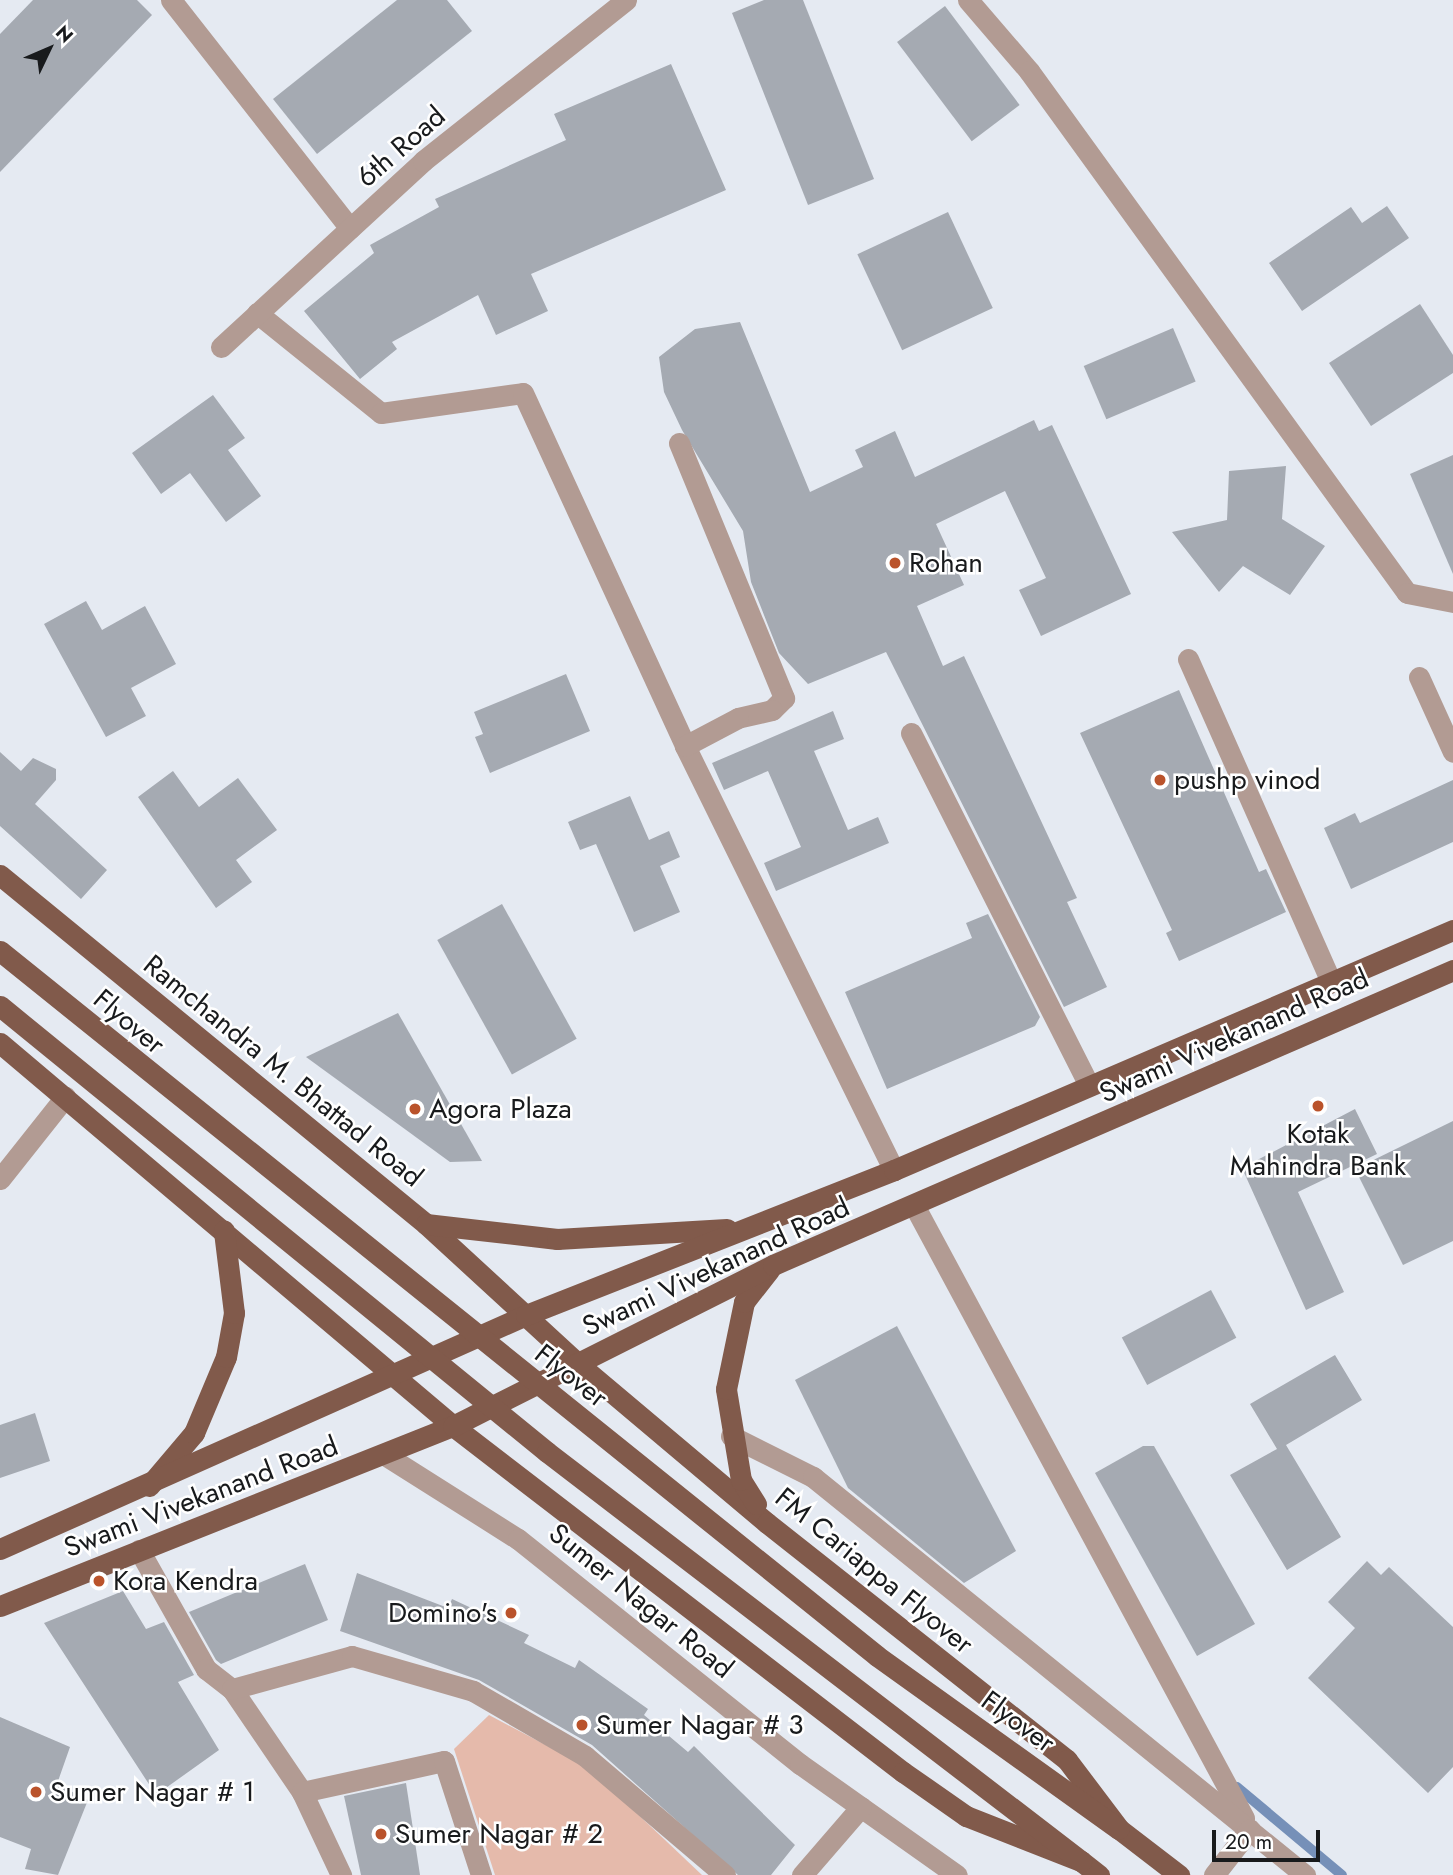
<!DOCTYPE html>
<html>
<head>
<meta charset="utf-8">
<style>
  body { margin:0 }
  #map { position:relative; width:1453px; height:1875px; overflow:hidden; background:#e5eaf2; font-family:Jost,sans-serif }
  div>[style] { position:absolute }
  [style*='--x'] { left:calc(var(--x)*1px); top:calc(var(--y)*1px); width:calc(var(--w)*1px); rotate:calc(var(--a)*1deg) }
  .green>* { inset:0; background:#e5baab }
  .stream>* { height:10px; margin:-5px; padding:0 5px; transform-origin:5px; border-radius:5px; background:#7690b8 }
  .building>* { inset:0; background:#a5aab2; transform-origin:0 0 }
  .minor>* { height:21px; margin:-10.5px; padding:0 10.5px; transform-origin:10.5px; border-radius:10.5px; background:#b29b93 }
  .major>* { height:21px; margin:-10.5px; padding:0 10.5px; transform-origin:10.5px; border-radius:10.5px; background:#815a4b }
  .major-bridge>* { height:21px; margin:-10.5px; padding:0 10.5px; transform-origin:10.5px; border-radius:10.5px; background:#815a4b }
  .dots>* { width:19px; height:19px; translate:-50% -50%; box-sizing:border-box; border:4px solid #fff; border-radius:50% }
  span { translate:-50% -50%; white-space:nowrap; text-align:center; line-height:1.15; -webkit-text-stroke:5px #fff; paint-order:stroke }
  .street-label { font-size:28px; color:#181a1c }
  .poi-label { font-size:28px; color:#181a1c }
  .left { translate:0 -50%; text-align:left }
  .right { translate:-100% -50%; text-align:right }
  .north { position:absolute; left:14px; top:14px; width:70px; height:70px; -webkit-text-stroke:5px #fff; paint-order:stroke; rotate:46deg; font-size:19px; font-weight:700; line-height:28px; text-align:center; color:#181a1c }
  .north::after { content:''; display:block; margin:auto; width:24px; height:32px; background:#181a1c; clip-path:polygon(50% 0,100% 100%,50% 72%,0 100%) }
  .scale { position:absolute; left:1212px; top:1830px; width:108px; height:32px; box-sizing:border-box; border:4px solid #181a1c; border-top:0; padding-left:9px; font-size:21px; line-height:24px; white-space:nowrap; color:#181a1c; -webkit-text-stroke:5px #fff; paint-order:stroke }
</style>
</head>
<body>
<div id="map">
  <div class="green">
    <div style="clip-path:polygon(489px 1715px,589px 1768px,702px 1875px,495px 1875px,454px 1749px)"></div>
  </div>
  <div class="stream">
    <div style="--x:1237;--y:1787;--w:137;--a:40"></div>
  </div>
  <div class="building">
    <div style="clip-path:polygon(33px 0,137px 0,152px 15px,0 172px,0 34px)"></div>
    <div style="clip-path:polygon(397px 0,447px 0,472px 31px,317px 154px,273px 99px)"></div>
    <div style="clip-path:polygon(764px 0,803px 0,874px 179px,808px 205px,732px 13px)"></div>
    <div style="left:945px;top:6px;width:124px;height:60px;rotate:53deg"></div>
    <div style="clip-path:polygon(671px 64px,726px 190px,531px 274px,548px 311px,496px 335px,478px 295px,392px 342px,397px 349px,360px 379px,304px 311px,374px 253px,370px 245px,439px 207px,435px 199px,566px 140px,554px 114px)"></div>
    <div style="clip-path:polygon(1387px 206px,1409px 238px,1302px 311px,1269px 263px,1351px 207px,1362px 223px)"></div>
    <div style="left:948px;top:212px;width:106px;height:100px;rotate:65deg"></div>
    <div style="clip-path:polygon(1420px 304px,1453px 355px,1453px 373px,1371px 426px,1329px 363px)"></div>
    <div style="clip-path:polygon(740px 322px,810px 492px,863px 467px,855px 450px,895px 431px,915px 477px,1034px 420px,1039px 431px,1052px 425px,1131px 594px,1041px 636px,1019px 590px,1046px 578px,1005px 491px,936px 524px,964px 585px,917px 606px,943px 666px,964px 656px,1077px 898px,1067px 902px,1107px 987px,1064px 1007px,886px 652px,808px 684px,779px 653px,751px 582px,743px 531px,682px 430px,664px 392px,659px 357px,695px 329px)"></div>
    <div style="left:1173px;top:328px;width:58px;height:97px;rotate:67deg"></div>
    <div style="clip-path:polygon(213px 395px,245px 438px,228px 450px,261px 496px,226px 522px,190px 473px,161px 494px,132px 453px)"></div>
    <div style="clip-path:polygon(1453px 455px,1453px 574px,1410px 474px)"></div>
    <div style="clip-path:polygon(1286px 466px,1282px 519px,1325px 546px,1290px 595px,1243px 566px,1219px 592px,1172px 532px,1227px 520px,1229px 471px)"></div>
    <div style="clip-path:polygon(86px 601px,102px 630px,145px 606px,176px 664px,131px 688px,146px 716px,106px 737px,44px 624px)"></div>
    <div style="clip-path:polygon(566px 674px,590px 731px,490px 773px,475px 737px,483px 734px,474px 712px)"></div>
    <div style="clip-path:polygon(1179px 690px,1259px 872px,1266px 869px,1286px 912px,1179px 961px,1166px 933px,1172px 930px,1080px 733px)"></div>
    <div style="clip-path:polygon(833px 711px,844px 739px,814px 751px,848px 830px,878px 817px,889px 843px,776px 891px,764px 863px,801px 847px,768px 771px,724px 790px,712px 763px)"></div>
    <div style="clip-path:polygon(0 752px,21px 771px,33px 758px,56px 769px,56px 780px,35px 804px,107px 870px,81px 899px,0 826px)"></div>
    <div style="clip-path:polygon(173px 771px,199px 807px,238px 778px,277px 830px,236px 860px,252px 882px,216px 908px,138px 797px)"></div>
    <div style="clip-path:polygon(1453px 780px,1453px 842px,1351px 889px,1324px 828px,1355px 813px,1360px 823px)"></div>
    <div style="clip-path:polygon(630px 796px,649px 840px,669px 831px,680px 857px,660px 866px,680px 912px,634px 932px,596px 844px,580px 850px,568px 822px)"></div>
    <div style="left:502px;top:904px;width:154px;height:74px;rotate:61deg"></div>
    <div style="clip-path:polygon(988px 914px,1040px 1017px,1035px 1026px,887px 1089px,845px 992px,972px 938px,966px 923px)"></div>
    <div style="clip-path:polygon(398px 1013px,482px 1161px,450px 1162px,306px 1057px)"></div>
    <div style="clip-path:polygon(1355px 1109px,1377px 1154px,1298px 1192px,1344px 1292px,1306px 1310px,1242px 1168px)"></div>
    <div style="clip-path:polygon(1453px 1121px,1453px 1241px,1403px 1265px,1355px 1169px)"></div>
    <div style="left:1211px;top:1290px;width:54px;height:101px;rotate:62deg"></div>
    <div style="clip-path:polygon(897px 1326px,1016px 1551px,964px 1583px,848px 1488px,795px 1380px)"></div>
    <div style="clip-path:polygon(1335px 1355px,1362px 1400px,1286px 1445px,1341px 1537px,1287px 1570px,1230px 1475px,1277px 1449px,1250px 1404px)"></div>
    <div style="clip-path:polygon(35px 1413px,50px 1461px,0 1478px,0 1425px)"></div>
    <div style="clip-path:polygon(1143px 1446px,1154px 1446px,1255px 1624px,1197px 1656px,1095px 1473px)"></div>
    <div style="clip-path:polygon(1367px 1561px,1381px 1575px,1389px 1567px,1453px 1627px,1453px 1767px,1428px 1793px,1308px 1678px,1355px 1628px,1328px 1602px)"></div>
    <div style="clip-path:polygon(305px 1564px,328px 1620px,221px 1664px,216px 1660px,189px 1612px)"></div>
    <div style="clip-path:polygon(357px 1573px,448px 1608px,452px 1599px,529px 1635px,524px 1643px,575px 1668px,579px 1660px,648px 1709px,644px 1715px,688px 1752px,694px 1746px,795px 1845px,771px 1875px,738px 1875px,592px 1745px,479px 1680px,340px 1631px)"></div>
    <div style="clip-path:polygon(123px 1591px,146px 1629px,164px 1622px,194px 1675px,178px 1682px,219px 1750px,156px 1795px,44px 1623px)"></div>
    <div style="clip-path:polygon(0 1717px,70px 1747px,57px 1784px,88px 1800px,58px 1875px,25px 1869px,31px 1849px,0 1837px)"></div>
    <div style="clip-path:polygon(406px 1783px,420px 1875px,361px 1875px,344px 1796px)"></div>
  </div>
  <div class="minor">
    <div style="--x:171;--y:0;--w:290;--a:51.9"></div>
    <div style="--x:968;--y:0;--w:94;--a:49.3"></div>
    <div style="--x:1029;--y:71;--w:644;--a:54.09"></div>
    <div style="--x:1407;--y:593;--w:47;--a:11.1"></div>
    <div style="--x:257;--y:313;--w:159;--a:38.9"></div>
    <div style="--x:381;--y:413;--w:143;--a:-8"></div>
    <div style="--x:523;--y:393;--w:388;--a:65.3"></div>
    <div style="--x:685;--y:746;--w:473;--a:63.8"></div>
    <div style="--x:221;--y:347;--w:275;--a:-42.6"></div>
    <div style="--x:423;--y:161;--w:259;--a:-38.4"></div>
    <div style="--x:679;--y:443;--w:276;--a:67.6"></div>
    <div style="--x:784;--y:698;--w:17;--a:135"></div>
    <div style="--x:772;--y:710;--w:35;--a:167"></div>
    <div style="--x:738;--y:718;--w:60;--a:152.2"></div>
    <div style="--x:1188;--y:659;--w:351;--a:66.1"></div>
    <div style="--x:1419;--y:677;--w:82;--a:65.6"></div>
    <div style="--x:911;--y:733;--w:395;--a:63.2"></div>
    <div style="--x:0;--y:1179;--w:105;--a:-51.6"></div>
    <div style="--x:915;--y:1207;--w:694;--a:61.7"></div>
    <div style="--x:731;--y:1436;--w:92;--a:26.6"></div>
    <div style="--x:813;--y:1477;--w:633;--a:38.97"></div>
    <div style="--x:385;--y:1455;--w:157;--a:32.3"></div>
    <div style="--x:518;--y:1539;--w:361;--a:38.6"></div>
    <div style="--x:800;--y:1764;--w:192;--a:35.3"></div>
    <div style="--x:139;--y:1550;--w:137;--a:60.6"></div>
    <div style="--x:206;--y:1669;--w:33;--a:38"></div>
    <div style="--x:232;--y:1689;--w:125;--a:55.8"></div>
    <div style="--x:302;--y:1792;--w:92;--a:64.8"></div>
    <div style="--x:232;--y:1689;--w:124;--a:-15.4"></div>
    <div style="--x:352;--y:1656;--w:126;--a:16.1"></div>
    <div style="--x:473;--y:1691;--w:129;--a:30.1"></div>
    <div style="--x:585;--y:1756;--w:184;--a:40.4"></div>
    <div style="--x:302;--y:1792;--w:145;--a:-12.3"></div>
    <div style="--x:444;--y:1761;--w:120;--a:72"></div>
    <div style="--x:802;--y:1875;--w:90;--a:-49.1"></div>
    <div style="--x:1214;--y:1875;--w:58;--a:-52"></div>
  </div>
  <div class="major">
    <div style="--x:0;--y:875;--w:551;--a:39.33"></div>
    <div style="--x:426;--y:1224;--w:205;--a:42.6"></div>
    <div style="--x:577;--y:1363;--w:248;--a:40.1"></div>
    <div style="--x:767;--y:1523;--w:382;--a:38.3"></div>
    <div style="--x:1067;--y:1760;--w:86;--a:53"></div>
    <div style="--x:1119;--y:1829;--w:76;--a:37.5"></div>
    <div style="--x:0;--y:1043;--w:593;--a:40.21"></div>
    <div style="--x:453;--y:1426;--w:568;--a:37.56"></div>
    <div style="--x:903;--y:1772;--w:77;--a:34.9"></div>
    <div style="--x:966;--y:1816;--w:123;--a:21.4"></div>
    <div style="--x:1081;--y:1861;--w:23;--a:38"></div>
    <div style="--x:426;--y:1224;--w:132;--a:6.5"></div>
    <div style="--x:557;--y:1239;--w:170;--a:-3.4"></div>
    <div style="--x:149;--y:1486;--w:70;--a:-49.7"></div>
    <div style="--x:194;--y:1433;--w:82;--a:-67.2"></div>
    <div style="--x:226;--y:1357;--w:45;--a:-79.7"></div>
    <div style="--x:234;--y:1313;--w:83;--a:-97"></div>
    <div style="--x:756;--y:1504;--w:28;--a:-122"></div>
    <div style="--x:741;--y:1480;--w:92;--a:-99.4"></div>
    <div style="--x:726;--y:1389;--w:89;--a:-78.3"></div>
    <div style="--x:744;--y:1302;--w:41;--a:-52"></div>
    <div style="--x:0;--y:1549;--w:576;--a:-23.98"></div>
    <div style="--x:526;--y:1315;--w:396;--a:-21.5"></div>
    <div style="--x:894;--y:1170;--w:608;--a:-23.24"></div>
    <div style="--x:0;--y:1606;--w:487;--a:-21.7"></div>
    <div style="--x:453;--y:1426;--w:358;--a:-26.7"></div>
    <div style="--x:773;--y:1265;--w:741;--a:-23.45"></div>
  </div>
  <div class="major-bridge">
    <div style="--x:0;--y:951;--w:1125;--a:38.79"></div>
    <div style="--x:877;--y:1656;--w:297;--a:35.6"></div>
    <div style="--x:0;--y:1006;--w:706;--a:39.19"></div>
    <div style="--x:547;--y:1452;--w:673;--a:37.45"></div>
  </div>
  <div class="dots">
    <div style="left:895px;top:563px;background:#ba532b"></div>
    <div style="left:1160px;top:780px;background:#ba532b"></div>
    <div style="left:1318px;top:1106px;background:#ba532b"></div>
    <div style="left:415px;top:1109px;background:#ba532b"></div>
    <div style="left:99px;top:1581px;background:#ba532b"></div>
    <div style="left:511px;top:1613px;background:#ba532b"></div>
    <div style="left:582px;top:1725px;background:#ba532b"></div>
    <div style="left:36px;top:1792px;background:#ba532b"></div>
    <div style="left:381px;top:1834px;background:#ba532b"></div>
  </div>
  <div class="street-label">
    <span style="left:401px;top:147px;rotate:-41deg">6th Road</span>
    <span style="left:129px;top:1022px;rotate:40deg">Flyover</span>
    <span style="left:1234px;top:1036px;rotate:-24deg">Swami Vivekanand Road</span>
    <span style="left:283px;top:1071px;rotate:39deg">Ramchandra M. Bhattad Road</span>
    <span style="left:716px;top:1267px;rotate:-25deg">Swami Vivekanand Road</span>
    <span style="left:571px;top:1376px;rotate:38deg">Flyover</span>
    <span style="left:201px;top:1497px;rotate:-21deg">Swami Vivekanand Road</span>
    <span style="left:874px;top:1571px;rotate:39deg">FM Cariappa Flyover</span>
    <span style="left:641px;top:1601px;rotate:39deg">Sumer Nagar Road</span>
    <span style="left:1018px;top:1722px;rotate:36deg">Flyover</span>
  </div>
  <div class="poi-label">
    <span class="left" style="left:909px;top:563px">Rohan</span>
    <span class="left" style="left:1174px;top:780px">pushp vinod</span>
    <span class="left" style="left:429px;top:1109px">Agora Plaza</span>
    <span style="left:1318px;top:1150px">Kotak<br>Mahindra Bank</span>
    <span class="left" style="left:113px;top:1581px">Kora Kendra</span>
    <span class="right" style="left:497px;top:1613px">Domino's</span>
    <span class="left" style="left:596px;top:1725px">Sumer Nagar # 3</span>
    <span class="left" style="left:50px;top:1792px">Sumer Nagar # 1</span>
    <span class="left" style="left:395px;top:1834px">Sumer Nagar # 2</span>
  </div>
  <div class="north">N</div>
  <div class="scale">20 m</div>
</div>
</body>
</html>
